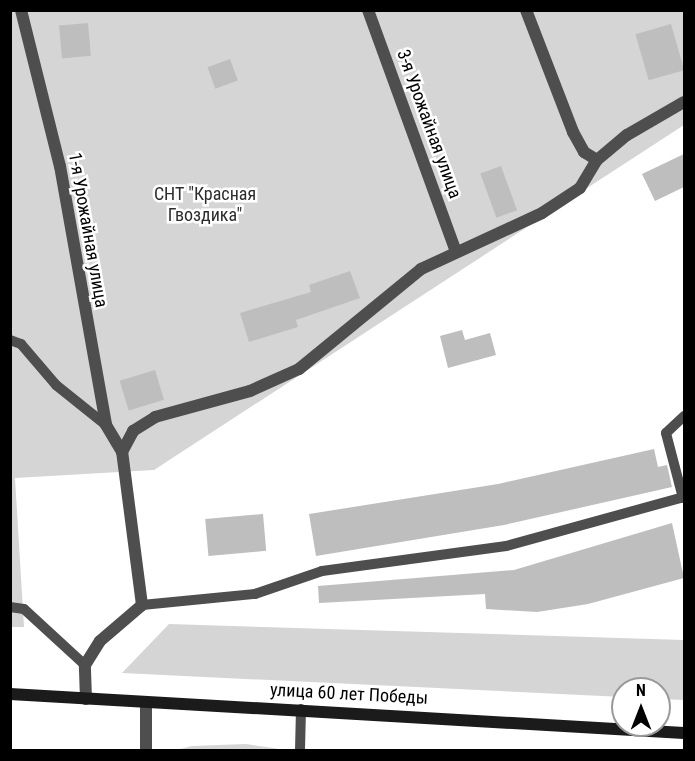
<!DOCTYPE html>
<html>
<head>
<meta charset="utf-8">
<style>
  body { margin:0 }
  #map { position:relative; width:695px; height:761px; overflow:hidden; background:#fff; font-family:"Roboto Condensed",sans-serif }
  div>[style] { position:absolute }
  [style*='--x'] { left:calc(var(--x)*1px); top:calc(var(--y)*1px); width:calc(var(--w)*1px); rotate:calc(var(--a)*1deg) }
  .green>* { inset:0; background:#d5d5d5 }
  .building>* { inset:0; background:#bebebe; transform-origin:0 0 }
  .lane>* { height:10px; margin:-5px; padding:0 5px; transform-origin:5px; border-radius:5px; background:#4e4e4e }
  .street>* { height:12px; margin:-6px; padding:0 6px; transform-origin:6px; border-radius:6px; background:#4e4e4e }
  .secondary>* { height:12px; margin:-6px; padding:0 6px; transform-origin:6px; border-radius:6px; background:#1b1b1b }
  span { translate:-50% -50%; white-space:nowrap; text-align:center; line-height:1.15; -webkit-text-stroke:5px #fff; paint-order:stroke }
  .street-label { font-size:18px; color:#000 }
  .park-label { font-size:18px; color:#2c2c2c }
  .frame { position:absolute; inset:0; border:12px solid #000; pointer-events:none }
  .north { position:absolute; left:611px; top:677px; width:60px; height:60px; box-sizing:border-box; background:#fff; border:2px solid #999; border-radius:50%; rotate:0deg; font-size:16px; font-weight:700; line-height:24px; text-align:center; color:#000 }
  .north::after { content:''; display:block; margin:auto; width:21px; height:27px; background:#000; clip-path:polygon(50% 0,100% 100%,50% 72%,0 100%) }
</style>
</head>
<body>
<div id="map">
  <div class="green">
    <div style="clip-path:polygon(10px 11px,684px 11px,684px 125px,154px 470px,15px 478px,24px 627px,11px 627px)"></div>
    <div style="clip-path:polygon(169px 624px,684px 640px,684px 700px,659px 699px,659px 689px,623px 689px,623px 697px,122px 673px)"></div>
    <div style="clip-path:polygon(246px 744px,286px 750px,176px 750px,192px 746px)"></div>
  </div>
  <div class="building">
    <div style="left:88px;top:23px;width:33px;height:29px;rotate:85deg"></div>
    <div style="left:671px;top:24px;width:48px;height:37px;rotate:74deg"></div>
    <div style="left:230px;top:59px;width:23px;height:24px;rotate:70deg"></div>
    <div style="clip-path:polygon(684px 154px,684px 187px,655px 201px,642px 174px)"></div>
    <div style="left:501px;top:166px;width:47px;height:22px;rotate:70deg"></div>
    <div style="clip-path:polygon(350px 271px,360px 298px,296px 320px,298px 327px,249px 342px,240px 313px,311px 292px,309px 285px)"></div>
    <div style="clip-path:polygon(462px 330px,465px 340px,490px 333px,496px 355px,448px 368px,440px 336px)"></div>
    <div style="left:155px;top:370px;width:31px;height:37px;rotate:73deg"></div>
    <div style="clip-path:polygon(654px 449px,658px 467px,667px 465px,672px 487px,504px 525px,316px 556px,309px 514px,498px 484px)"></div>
    <div style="left:263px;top:514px;width:37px;height:58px;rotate:85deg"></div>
    <div style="clip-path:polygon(672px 523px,684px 578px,588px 604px,537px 612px,486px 609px,485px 594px,319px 603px,318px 586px,514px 570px)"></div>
  </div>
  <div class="lane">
    <div style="--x:10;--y:340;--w:12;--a:20"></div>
    <div style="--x:21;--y:344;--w:54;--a:49.5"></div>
    <div style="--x:56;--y:385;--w:64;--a:38.7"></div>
    <div style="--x:683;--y:498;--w:67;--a:-104.7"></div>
    <div style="--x:666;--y:433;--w:25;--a:-43"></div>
    <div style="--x:142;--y:605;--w:114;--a:-5.6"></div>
    <div style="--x:255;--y:594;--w:71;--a:-18.9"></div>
    <div style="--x:322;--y:571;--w:186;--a:-7.7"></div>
    <div style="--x:506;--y:546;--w:185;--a:-15.4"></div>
    <div style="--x:10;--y:607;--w:14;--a:8"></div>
    <div style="--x:24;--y:609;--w:83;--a:42.6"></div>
    <div style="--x:300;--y:750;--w:41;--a:-88.6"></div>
  </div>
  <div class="street">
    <div style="--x:21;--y:10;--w:161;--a:76"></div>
    <div style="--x:60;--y:166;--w:263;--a:79.9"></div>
    <div style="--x:106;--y:425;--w:31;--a:59"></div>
    <div style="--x:368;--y:10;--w:254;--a:70"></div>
    <div style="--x:526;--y:10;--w:131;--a:68.9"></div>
    <div style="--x:573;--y:132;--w:23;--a:61"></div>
    <div style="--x:584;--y:152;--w:15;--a:32"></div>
    <div style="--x:86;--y:699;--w:34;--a:-92"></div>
    <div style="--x:85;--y:665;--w:28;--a:-58"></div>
    <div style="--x:100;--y:641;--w:55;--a:-40.6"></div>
    <div style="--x:142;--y:605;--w:154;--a:-97.4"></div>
    <div style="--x:122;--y:452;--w:24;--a:-62"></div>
    <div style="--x:133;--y:431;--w:26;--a:-32"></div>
    <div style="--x:155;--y:417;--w:98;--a:-15.3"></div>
    <div style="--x:250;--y:391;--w:54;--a:-24.2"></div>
    <div style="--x:299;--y:369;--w:158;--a:-39.3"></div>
    <div style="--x:421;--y:269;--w:133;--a:-24.8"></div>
    <div style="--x:542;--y:213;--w:45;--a:-33.3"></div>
    <div style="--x:580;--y:188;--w:33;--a:-59"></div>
    <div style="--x:597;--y:160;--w:39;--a:-40"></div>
    <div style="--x:627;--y:135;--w:66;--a:-30.1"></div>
    <div style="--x:146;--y:750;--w:48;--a:-90"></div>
  </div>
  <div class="secondary">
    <div style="--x:10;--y:694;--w:675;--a:3.31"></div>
  </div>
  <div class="street-label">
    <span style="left:429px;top:124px;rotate:70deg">3-я Урожайная улица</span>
    <span style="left:88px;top:230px;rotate:80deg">1-я Урожайная улица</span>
    <span style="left:349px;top:694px;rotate:3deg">улица 60 лет Победы</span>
  </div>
  <div class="park-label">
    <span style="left:205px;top:205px">СНТ "Красная<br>Гвоздика"</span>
  </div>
  <div class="frame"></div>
  <div class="north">N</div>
</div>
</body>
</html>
